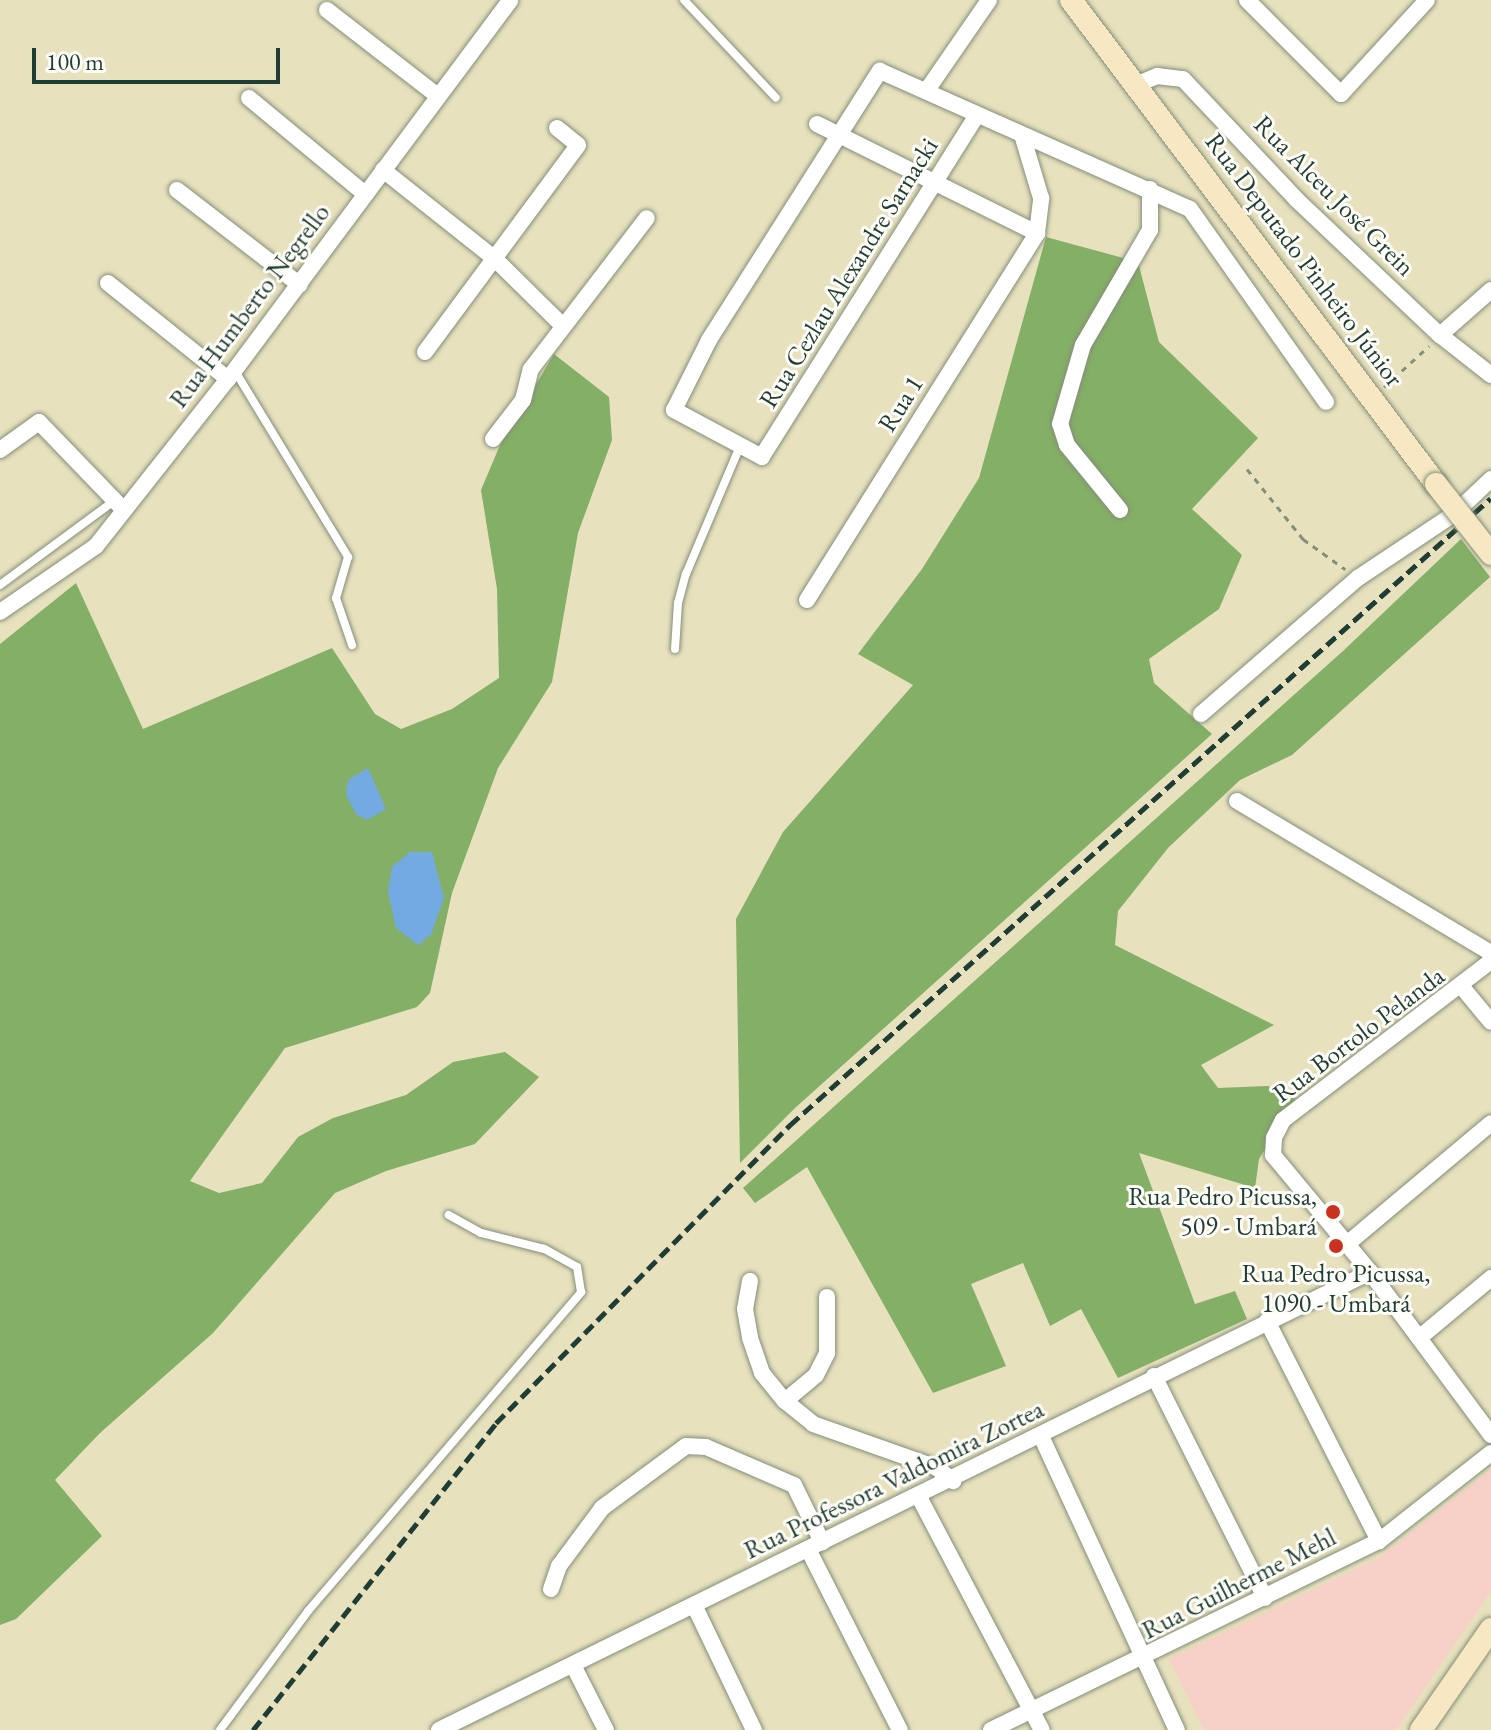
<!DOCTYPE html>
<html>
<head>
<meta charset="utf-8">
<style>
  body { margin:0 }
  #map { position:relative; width:1491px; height:1730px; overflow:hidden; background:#e7e1be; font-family:"EB Garamond",serif }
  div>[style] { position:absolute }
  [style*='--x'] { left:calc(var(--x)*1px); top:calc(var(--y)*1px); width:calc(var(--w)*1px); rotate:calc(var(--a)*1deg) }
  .built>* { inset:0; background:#f7d1c8 }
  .forest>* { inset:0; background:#84af66 }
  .water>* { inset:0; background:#73aae2 }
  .path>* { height:3px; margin-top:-1.5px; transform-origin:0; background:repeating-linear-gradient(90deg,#838f79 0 6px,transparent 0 12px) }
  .roads { filter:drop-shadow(0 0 2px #838f79) drop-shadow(0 0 2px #838f79) }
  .lane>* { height:8px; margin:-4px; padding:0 4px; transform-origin:4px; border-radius:4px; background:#fff }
  .street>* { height:16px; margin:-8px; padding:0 8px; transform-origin:8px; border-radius:8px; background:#fff }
  .secondary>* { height:22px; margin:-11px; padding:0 11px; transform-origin:11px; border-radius:11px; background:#f7e8c3 }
  .rail>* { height:5px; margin-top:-2.5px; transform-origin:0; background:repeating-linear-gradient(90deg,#1f3d34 0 12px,transparent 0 18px) }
  .bridges { filter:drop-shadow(0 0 2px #838f79) drop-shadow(0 0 2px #838f79) }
  .secondary-bridge>* { height:22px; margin:-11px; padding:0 11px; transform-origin:11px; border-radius:11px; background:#f7e8c3 }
  .dots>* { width:22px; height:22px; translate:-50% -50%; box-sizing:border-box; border:4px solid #fdfcf7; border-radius:50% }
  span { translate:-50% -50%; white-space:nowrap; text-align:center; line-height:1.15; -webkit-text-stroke:6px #fdfcf7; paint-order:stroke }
  .street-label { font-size:26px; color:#1f3d34 }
  .poi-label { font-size:26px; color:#1f3d34 }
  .right { translate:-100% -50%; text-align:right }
  .scale { position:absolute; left:32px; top:48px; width:248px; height:36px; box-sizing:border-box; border:4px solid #1f3d34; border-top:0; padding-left:10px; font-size:24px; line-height:28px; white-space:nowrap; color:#1f3d34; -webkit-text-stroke:6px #fdfcf7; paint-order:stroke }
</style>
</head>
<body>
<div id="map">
  <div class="built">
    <div style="clip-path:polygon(1491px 1469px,1491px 1591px,1396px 1730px,1204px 1730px,1169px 1659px,1380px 1557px)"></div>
  </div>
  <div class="forest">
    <div style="clip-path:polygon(1046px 237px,1138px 262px,1159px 342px,1258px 438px,1192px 509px,1242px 555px,1219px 609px,1149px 659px,1154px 683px,1212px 734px,795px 1108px,740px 1163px,736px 919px,783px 832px,913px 685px,858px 654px,922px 569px,979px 478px)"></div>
    <div style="clip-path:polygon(554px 354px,609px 397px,612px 440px,578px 533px,552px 682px,498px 768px,452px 893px,430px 993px,417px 1007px,285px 1048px,190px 1181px,219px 1193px,262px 1183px,298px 1137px,333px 1118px,406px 1095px,453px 1062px,505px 1052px,539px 1077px,475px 1144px,386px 1171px,335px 1193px,213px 1333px,100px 1433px,55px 1480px,102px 1536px,16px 1619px,0 1625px,0 644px,76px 583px,143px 729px,332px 648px,375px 714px,401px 729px,452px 709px,499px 678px,497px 589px,481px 490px,500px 445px)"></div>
    <div style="clip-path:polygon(1461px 539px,1490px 577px,1292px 755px,1240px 780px,1168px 848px,1118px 911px,1115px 945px,1274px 1025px,1201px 1065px,1218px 1088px,1268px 1086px,1296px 1097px,1259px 1159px,1255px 1188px,1139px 1153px,1195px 1304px,1235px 1291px,1247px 1319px,1118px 1378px,1081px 1309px,1050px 1326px,1023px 1263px,971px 1284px,1006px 1366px,933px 1393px,807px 1167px,755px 1203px,743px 1188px,1343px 651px)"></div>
  </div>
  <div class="water">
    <div style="clip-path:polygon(368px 768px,386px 809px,367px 820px,356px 814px,346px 795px,348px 780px)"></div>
    <div style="clip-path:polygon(410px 852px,432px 852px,444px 898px,431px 935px,418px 945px,396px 928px,388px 892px,392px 867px)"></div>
  </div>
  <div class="path">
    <div style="--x:1384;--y:387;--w:61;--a:-42.3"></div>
    <div style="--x:1247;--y:469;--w:90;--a:51.3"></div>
    <div style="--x:1303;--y:539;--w:52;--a:35.5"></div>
  </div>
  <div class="roads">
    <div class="lane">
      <div style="--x:684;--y:0;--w:134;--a:46.8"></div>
      <div style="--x:235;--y:371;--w:218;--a:58.7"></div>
      <div style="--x:348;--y:557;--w:43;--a:106.3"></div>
      <div style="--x:336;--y:598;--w:50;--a:71.2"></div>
      <div style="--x:0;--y:585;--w:142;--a:-36.4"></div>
      <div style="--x:675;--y:649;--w:46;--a:-86.3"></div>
      <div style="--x:678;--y:603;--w:30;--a:-75"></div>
      <div style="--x:686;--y:574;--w:139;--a:-67.1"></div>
      <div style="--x:220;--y:1730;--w:148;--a:-53.5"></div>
      <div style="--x:308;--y:1611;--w:420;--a:-49.4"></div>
      <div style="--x:581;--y:1292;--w:25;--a:-99"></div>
      <div style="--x:577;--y:1267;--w:38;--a:-151"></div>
      <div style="--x:544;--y:1249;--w:65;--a:-165.7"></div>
      <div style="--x:481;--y:1233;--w:37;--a:-151"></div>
    </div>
    <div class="street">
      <div style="--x:1247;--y:0;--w:133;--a:45"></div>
      <div style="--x:1341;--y:94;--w:127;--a:-47.5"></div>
      <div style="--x:327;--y:10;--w:140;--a:37.8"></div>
      <div style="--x:1138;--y:84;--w:21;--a:-23"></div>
      <div style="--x:1157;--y:76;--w:26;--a:7"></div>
      <div style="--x:1183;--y:79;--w:166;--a:46.7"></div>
      <div style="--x:1297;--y:200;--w:197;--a:43.4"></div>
      <div style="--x:1440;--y:335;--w:65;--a:38.1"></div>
      <div style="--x:927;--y:90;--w:109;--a:-55.4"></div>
      <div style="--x:249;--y:98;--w:151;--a:39.6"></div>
      <div style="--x:977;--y:115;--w:404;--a:122.2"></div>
      <div style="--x:762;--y:457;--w:100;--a:-151.9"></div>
      <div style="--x:674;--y:410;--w:78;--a:-63.4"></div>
      <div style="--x:709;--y:340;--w:319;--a:-57.6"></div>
      <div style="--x:880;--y:71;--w:339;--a:24"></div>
      <div style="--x:1190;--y:209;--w:236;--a:54.8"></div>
      <div style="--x:817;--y:124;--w:246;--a:26.4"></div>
      <div style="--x:383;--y:170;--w:142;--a:38.4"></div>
      <div style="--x:494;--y:258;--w:97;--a:44.6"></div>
      <div style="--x:177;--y:190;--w:155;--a:37.7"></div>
      <div style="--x:108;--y:283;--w:154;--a:38.7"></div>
      <div style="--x:1440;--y:335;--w:68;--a:-41.4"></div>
      <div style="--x:425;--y:352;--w:257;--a:-53.5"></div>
      <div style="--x:578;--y:145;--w:27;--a:-141"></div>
      <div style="--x:493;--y:439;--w:49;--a:-52.4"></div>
      <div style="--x:523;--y:400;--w:32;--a:-76"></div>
      <div style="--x:531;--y:369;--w:190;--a:-52.5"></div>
      <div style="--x:0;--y:450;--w:48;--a:-35.7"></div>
      <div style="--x:39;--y:422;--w:120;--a:46"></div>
      <div style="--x:1120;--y:510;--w:84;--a:-129.2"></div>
      <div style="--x:1067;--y:445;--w:22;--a:-108"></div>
      <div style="--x:1060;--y:424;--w:82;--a:-73.8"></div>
      <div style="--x:1083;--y:345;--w:133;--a:-59.8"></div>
      <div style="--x:1150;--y:230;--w:41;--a:-90"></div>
      <div style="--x:807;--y:600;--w:433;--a:-57.9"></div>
      <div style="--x:1037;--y:233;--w:35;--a:-83"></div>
      <div style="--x:1041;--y:198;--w:63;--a:-106.7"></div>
      <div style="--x:0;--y:612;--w:116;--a:-34.5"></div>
      <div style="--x:96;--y:546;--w:213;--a:-51.7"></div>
      <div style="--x:228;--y:379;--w:472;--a:-53.3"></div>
      <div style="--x:1201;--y:714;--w:208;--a:-40.9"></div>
      <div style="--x:1358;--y:578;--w:115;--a:-33.7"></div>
      <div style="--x:1454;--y:514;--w:51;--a:-43.4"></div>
      <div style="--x:1237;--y:801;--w:296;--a:30.9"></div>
      <div style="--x:1491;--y:961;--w:262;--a:142.6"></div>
      <div style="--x:1283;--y:1120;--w:20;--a:117"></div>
      <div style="--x:1274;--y:1138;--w:17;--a:93"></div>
      <div style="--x:1273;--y:1155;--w:152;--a:50.3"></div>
      <div style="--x:1370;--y:1272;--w:203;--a:53.4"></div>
      <div style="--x:1462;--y:987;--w:45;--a:50.4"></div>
      <div style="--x:1347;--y:1244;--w:188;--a:-40"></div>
      <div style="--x:750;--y:1281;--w:28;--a:100"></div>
      <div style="--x:745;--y:1309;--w:29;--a:80"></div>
      <div style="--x:750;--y:1338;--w:37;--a:71"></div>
      <div style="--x:762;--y:1373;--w:36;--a:51"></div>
      <div style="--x:785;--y:1401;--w:36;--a:39"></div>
      <div style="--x:813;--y:1424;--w:132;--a:19.5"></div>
      <div style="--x:937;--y:1468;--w:21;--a:39"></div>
      <div style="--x:1267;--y:1321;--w:247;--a:63"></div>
      <div style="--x:1419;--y:1338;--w:94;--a:-39.8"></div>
      <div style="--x:1154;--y:1376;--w:248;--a:63.4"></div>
      <div style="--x:785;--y:1401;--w:40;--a:-40"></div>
      <div style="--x:816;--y:1375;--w:25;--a:-63"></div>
      <div style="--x:827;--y:1353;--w:56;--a:-90"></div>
      <div style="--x:1041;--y:1436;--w:324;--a:65.2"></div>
      <div style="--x:919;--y:1497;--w:263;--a:62.2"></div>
      <div style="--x:808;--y:1549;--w:203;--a:63.1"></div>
      <div style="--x:551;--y:1589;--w:24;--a:-71"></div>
      <div style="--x:559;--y:1566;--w:72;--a:-53.4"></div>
      <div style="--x:602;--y:1508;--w:104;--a:-36.4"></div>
      <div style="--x:686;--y:1446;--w:20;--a:3"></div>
      <div style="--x:706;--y:1447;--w:96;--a:23.4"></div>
      <div style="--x:794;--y:1485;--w:64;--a:63.8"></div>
      <div style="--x:694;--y:1605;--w:139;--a:64.4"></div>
      <div style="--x:573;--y:1665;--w:73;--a:63.1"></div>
      <div style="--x:439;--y:1730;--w:1038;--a:-26.19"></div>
      <div style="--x:991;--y:1730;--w:432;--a:-26"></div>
      <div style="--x:1379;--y:1541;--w:142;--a:-38.2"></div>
    </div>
    <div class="secondary">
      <div style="--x:1071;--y:0;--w:606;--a:52.98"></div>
      <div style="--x:1421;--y:1730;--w:123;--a:-55.3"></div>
    </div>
  </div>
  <div class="rail">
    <div style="--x:253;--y:1730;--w:392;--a:-51.6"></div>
    <div style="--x:496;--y:1423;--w:419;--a:-45.4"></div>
    <div style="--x:790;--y:1125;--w:940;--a:-41.81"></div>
  </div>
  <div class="bridges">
    <div class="secondary-bridge">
      <div style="--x:1436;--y:484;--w:89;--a:51.8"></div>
    </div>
  </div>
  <div class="dots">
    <div style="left:1333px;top:1212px;background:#c8321e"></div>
    <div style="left:1336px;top:1246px;background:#c8321e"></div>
  </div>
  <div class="street-label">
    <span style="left:1334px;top:196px;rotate:45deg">Rua Alceu José Grein</span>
    <span style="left:1304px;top:260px;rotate:53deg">Rua Deputado Pinheiro Júnior</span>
    <span style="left:849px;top:273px;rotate:-58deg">Rua Cezlau Alexandre Sarnacki</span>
    <span style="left:250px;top:306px;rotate:-53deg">Rua Humberto Negrello</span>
    <span style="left:901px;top:404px;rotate:-58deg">Rua 1</span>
    <span style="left:1359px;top:1035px;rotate:-37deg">Rua Bortolo Pelanda</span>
    <span style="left:894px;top:1480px;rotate:-26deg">Rua Professora Valdomira Zortea</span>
    <span style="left:1239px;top:1584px;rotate:-27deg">Rua Guilherme Mehl</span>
  </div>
  <div class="poi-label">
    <span class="right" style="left:1317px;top:1212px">Rua Pedro Picussa,<br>509 - Umbará</span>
    <span style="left:1336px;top:1289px">Rua Pedro Picussa,<br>1090 - Umbará</span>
  </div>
  <div class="scale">100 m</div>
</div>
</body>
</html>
